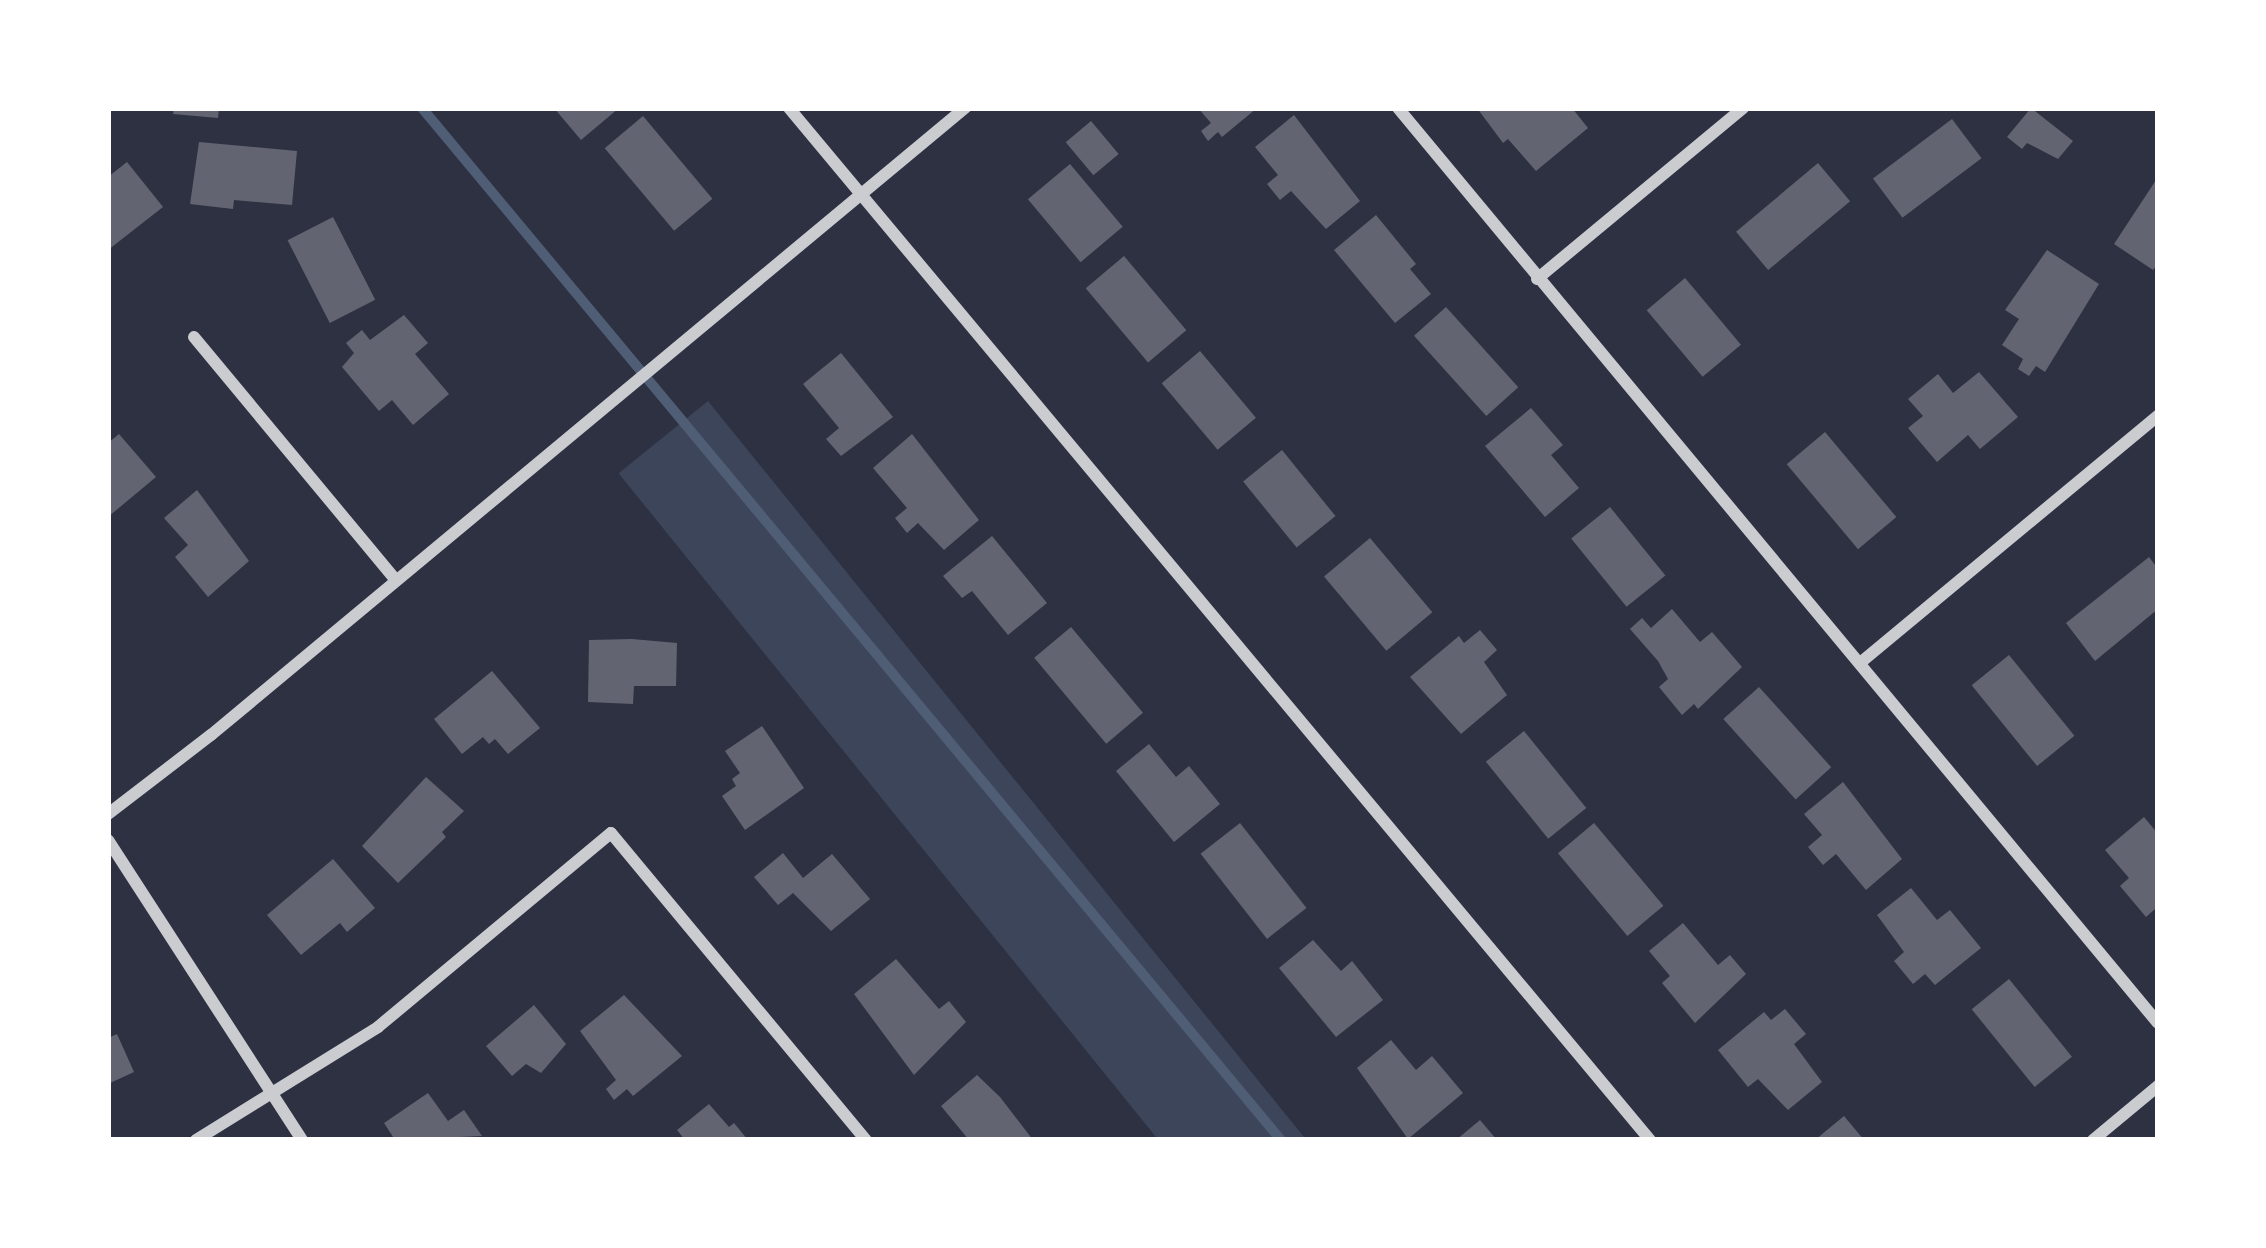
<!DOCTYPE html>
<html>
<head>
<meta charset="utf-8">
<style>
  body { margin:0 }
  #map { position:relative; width:2266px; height:1248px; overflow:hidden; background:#2d3142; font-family:"Exo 2",sans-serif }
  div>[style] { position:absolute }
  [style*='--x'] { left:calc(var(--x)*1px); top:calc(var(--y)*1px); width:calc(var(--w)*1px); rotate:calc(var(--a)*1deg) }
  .green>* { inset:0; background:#3c4559; transform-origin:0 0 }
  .stream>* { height:10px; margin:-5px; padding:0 5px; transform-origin:5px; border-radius:5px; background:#4f5d75 }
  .building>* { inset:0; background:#626471; transform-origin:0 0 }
  .minor>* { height:12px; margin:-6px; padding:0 6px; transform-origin:6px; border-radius:6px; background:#caccd0 }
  span { translate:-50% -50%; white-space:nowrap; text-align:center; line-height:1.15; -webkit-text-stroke:9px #fff; paint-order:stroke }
  .frame { position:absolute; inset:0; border:111px solid #fff; pointer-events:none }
</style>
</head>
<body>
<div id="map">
  <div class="green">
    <div style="left:708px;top:401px;width:958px;height:115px;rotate:51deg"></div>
  </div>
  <div class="stream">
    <div style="--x:422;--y:108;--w:1343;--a:50.23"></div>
  </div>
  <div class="building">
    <div style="clip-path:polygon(174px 108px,219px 108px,218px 118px,173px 114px)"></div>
    <div style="clip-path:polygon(554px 108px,619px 108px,581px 140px)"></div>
    <div style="clip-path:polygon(1198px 108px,1257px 108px,1222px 137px,1218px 132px,1208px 141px,1201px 131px,1211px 123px)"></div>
    <div style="clip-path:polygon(1477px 108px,1572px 108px,1588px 128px,1536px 171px,1508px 139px,1503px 143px)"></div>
    <div style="clip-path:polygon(2031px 108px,2073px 141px,2058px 159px,2027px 143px,2022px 149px,2007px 137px)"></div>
    <div style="clip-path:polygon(1294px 115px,1360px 201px,1326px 229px,1291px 191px,1280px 200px,1267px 184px,1278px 175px,1255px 147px)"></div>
    <div style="left:643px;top:116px;width:108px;height:50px;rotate:50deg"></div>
    <div style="left:1952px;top:119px;width:49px;height:99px;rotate:53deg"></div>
    <div style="left:1091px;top:121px;width:43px;height:33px;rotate:50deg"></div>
    <div style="clip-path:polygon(199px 142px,297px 151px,292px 205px,234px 200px,233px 209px,190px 204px)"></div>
    <div style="clip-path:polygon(127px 162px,163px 207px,108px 250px,108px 177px)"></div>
    <div style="left:1818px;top:163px;width:50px;height:107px;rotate:50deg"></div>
    <div style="left:1070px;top:164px;width:82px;height:55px;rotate:50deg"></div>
    <div style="clip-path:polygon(2158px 177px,2158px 263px,2153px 270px,2114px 244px)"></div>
    <div style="clip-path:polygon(1376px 215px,1416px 264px,1410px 269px,1431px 294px,1395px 323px,1334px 250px)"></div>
    <div style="left:333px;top:217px;width:93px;height:51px;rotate:63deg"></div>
    <div style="clip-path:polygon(2047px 250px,2099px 284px,2045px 372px,2036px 366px,2029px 376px,2018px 369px,2023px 359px,2002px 345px,2019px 319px,2005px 310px)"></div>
    <div style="left:1124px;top:256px;width:97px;height:50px;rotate:50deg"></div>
    <div style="left:1685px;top:278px;width:87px;height:50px;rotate:50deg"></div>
    <div style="left:1446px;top:307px;width:108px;height:43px;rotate:48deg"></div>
    <div style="clip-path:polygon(404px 315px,428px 343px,415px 354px,449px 394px,413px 425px,392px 400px,379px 411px,342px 367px,354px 353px,346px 343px,362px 330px,370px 340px)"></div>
    <div style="left:1200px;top:351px;width:87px;height:50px;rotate:50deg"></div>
    <div style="clip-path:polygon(841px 353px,893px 417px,841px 456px,826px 439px,839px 428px,803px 384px)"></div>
    <div style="clip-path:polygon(1979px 372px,2018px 417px,1980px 449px,1968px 435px,1937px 462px,1908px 428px,1923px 416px,1908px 399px,1938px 374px,1953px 393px)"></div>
    <div style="clip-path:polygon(1531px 408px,1563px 445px,1551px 455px,1579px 488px,1545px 517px,1485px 446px)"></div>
    <div style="left:1825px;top:432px;width:111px;height:50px;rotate:50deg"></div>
    <div style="clip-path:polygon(119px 434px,156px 477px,108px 517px,108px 443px)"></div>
    <div style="clip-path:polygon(912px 434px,979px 520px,944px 550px,918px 523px,907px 533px,895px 518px,907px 508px,873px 468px)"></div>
    <div style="left:1282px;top:450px;width:85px;height:50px;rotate:51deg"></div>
    <div style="clip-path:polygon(197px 490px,249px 561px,208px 597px,175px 557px,188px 545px,164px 518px)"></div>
    <div style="left:1610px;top:507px;width:88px;height:50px;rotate:51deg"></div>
    <div style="clip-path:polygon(992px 536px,1047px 603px,1008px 635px,972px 591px,962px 598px,943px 576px)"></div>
    <div style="left:1370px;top:538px;width:97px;height:60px;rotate:50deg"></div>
    <div style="clip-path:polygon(2149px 557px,2158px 569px,2158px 609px,2095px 661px,2066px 623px)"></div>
    <div style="clip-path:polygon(1672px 609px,1700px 642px,1712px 632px,1742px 667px,1698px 709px,1694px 704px,1682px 715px,1659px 687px,1668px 679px,1658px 661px,1630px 629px,1642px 618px,1651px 628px)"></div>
    <div style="left:1071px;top:627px;width:112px;height:48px;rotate:50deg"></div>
    <div style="clip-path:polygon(1480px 630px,1497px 650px,1484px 662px,1507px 695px,1461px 734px,1410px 677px,1459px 636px,1464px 643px)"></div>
    <div style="clip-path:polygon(632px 639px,677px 643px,676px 686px,634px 686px,633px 704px,588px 702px,589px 640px)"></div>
    <div style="left:2009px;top:655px;width:104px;height:48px;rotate:51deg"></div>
    <div style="clip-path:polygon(492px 671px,540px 728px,508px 754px,495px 739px,489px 744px,483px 737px,462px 754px,434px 719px)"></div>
    <div style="left:1759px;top:687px;width:108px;height:48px;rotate:48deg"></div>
    <div style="clip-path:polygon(762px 726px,804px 788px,745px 830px,722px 796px,736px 786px,732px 779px,740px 773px,725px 751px)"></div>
    <div style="left:1524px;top:731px;width:99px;height:49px;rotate:51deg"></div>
    <div style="clip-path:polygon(1149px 744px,1176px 777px,1189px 766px,1220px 804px,1174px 842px,1116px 771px)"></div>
    <div style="clip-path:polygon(426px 777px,464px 811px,442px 832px,446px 837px,398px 883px,362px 846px)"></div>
    <div style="clip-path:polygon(1843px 782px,1902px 859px,1866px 890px,1836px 854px,1823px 865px,1808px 847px,1822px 835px,1804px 814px)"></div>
    <div style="clip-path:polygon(2144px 817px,2158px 834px,2158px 912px,2155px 909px,2146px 917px,2120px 886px,2129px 878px,2105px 850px)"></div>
    <div style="left:1240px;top:823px;width:108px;height:50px;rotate:52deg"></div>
    <div style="left:1594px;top:823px;width:108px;height:47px;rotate:50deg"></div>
    <div style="clip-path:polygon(783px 853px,803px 878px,832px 854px,870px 899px,831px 931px,793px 893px,778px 905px,754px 877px)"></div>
    <div style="clip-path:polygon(333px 859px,375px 908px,347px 932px,340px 923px,301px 955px,267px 915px)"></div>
    <div style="clip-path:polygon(1911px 888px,1937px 920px,1950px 910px,1981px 948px,1935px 985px,1925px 974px,1913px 984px,1894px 961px,1904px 952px,1877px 915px)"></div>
    <div style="clip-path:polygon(1683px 923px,1718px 965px,1730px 955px,1746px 974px,1695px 1023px,1662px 983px,1670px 976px,1649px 951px)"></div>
    <div style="clip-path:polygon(1313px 940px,1341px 971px,1352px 961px,1383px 1000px,1336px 1037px,1279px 968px)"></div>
    <div style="clip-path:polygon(896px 959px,939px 1009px,949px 1001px,966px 1022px,914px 1075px,854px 994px)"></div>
    <div style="left:2009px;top:979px;width:100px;height:48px;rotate:51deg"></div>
    <div style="clip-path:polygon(624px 995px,682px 1056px,633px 1096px,627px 1089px,614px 1100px,606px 1089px,616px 1080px,580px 1031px)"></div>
    <div style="clip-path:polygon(534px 1005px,566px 1044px,541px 1073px,526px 1064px,512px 1076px,486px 1046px)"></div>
    <div style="clip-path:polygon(1785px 1009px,1806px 1034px,1794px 1044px,1822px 1082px,1788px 1110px,1758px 1079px,1748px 1087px,1718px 1050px,1764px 1012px,1771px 1020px)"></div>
    <div style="clip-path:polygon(117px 1034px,134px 1072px,108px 1084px,108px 1038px)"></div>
    <div style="clip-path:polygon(1391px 1040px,1416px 1070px,1432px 1056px,1463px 1093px,1408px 1139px,1357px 1068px)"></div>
    <div style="clip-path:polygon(977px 1075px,1000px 1097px,1033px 1140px,969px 1140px,941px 1106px)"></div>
    <div style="clip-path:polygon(428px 1093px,448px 1121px,464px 1110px,482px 1136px,395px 1140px,384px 1123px)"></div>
    <div style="clip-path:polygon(709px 1104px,729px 1127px,734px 1123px,748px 1140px,685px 1140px,677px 1130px)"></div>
    <div style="clip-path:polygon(1844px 1116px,1864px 1140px,1815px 1140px)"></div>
    <div style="clip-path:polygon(1480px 1120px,1497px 1140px,1456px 1140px)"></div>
  </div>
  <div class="minor">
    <div style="--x:789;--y:108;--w:1344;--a:50.16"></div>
    <div style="--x:1398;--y:108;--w:1189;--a:50.29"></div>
    <div style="--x:1537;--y:279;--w:268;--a:-39.7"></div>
    <div style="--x:194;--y:337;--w:315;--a:50.3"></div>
    <div style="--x:1860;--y:663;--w:387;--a:-39.7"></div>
    <div style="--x:108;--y:814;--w:130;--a:-37.5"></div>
    <div style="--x:211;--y:735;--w:981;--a:-39.75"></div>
    <div style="--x:108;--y:840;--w:357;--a:57.1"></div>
    <div style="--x:196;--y:1140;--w:214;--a:-31.8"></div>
    <div style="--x:378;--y:1027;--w:303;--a:-39.8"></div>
    <div style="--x:611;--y:833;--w:399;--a:50.3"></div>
    <div style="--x:2093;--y:1140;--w:85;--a:-39.7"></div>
  </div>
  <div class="frame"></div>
</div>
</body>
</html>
